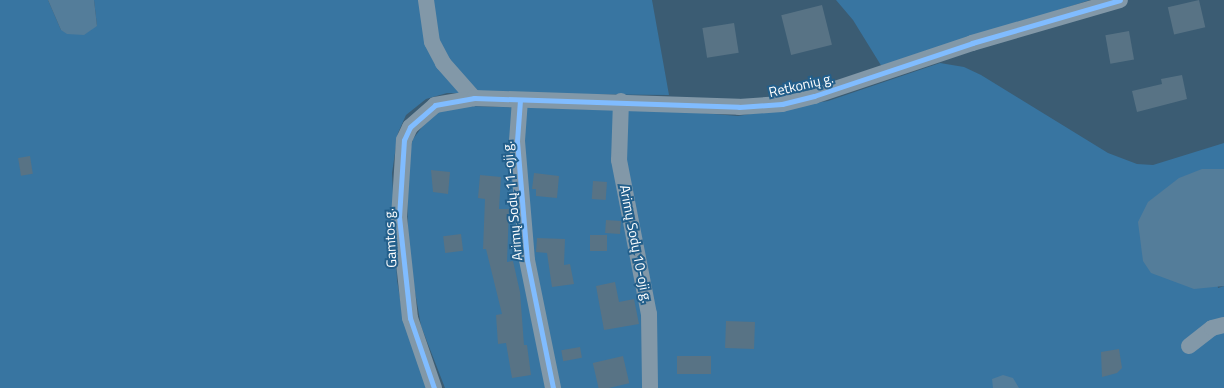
<!DOCTYPE html>
<html>
<head>
<meta charset="utf-8">
<style>
  body { margin:0 }
  #map { position:relative; width:1224px; height:388px; overflow:hidden; background:#3b5c73; font-family:"Titillium Web",sans-serif }
  div>[style] { position:absolute }
  [style*='--x'] { left:calc(var(--x)*1px); top:calc(var(--y)*1px); width:calc(var(--w)*1px); rotate:calc(var(--a)*1deg) }
  .green>* { inset:0; background:#3875a1 }
  .water>* { inset:0; background:#547d9a }
  .building>* { inset:0; background:#587385; transform-origin:0 0 }
  .minor>* { height:16px; margin:-8px; padding:0 8px; transform-origin:8px; border-radius:8px; background:#8298a8 }
  .cycleway>* { height:5px; margin:-2.5px; padding:0 2.5px; transform-origin:2.5px; border-radius:2.5px; background:#80bcff }
  span { translate:-50% -50%; white-space:nowrap; text-align:center; line-height:1.15; -webkit-text-stroke:4px #235f8b; paint-order:stroke }
  .street-label { font-size:14px; color:#fff }
</style>
</head>
<body>
<div id="map">
  <div class="green">
    <div style="clip-path:polygon(0 0,48px 0,61px 30px,97px 26px,94px 0,652px 0,669px 95px,447px 93px,426px 99px,406px 115px,398px 133px,392px 173px,397px 280px,404px 322px,428px 388px,0 388px)"></div>
    <div style="clip-path:polygon(836px 0,1090px 0,882px 67px,853px 20px)"></div>
    <div style="clip-path:polygon(940px 63px,964px 67px,981px 75px,1108px 153px,1137px 164px,1153px 165px,1224px 143px,1224px 169px,1202px 169px,1218px 288px,1224px 286px,1224px 388px,445px 388px,421px 326px,408px 252px,407px 160px,413px 139px,425px 123px,439px 112px,465px 106px,690px 112px,738px 116px,828px 101px)"></div>
  </div>
  <div class="water">
    <div style="clip-path:polygon(48px 0,94px 0,97px 26px,84px 35px,67px 34px,61px 30px)"></div>
    <div style="clip-path:polygon(1202px 169px,1224px 169px,1224px 286px,1194px 289px,1151px 273px,1143px 261px,1138px 222px,1148px 202px,1179px 178px)"></div>
    <div style="clip-path:polygon(1003px 375px,1013px 378px,1019px 388px,993px 388px,992px 379px)"></div>
  </div>
  <div class="building">
    <div style="left:1199px;top:0;width:28px;height:32px;rotate:77deg"></div>
    <div style="left:822px;top:5px;width:41px;height:42px;rotate:76deg"></div>
    <div style="left:734px;top:23px;width:30px;height:32px;rotate:81deg"></div>
    <div style="left:1129px;top:31px;width:29px;height:24px;rotate:80deg"></div>
    <div style="clip-path:polygon(1182px 75px,1187px 99px,1137px 112px,1132px 91px,1162px 84px,1161px 79px)"></div>
    <div style="left:30px;top:156px;width:18px;height:12px;rotate:81deg"></div>
    <div style="clip-path:polygon(431px 170px,450px 172px,448px 194px,433px 192px)"></div>
    <div style="clip-path:polygon(534px 173px,559px 176px,557px 198px,536px 196px,536px 189px,532px 189px)"></div>
    <div style="clip-path:polygon(480px 175px,501px 177px,499px 209px,509px 209px,507px 262px,513px 261px,520px 292px,524px 345px,527px 345px,531px 375px,512px 378px,506px 343px,498px 344px,496px 315px,502px 314px,486px 249px,483px 249px,485px 199px,478px 198px)"></div>
    <div style="left:593px;top:181px;width:14px;height:18px;rotate:4deg"></div>
    <div style="left:606px;top:220px;width:15px;height:13px;rotate:4deg"></div>
    <div style="left:461px;top:234px;width:17px;height:18px;rotate:83deg"></div>
    <div style="left:590px;top:235px;width:17px;height:16px"></div>
    <div style="clip-path:polygon(537px 238px,565px 239px,564px 265px,570px 264px,574px 284px,552px 287px,547px 253px,536px 252px)"></div>
    <div style="clip-path:polygon(615px 282px,619px 302px,634px 299px,639px 324px,604px 330px,596px 286px)"></div>
    <div style="left:726px;top:321px;width:29px;height:27px;rotate:2deg"></div>
    <div style="left:580px;top:347px;width:11px;height:19px;rotate:80deg"></div>
    <div style="clip-path:polygon(1119px 349px,1122px 368px,1117px 373px,1102px 377px,1101px 352px)"></div>
    <div style="left:623px;top:356px;width:28px;height:31px;rotate:77deg"></div>
    <div style="left:677px;top:356px;width:34px;height:18px"></div>
  </div>
  <div class="minor">
    <div style="--x:426;--y:0;--w:42;--a:81.9"></div>
    <div style="--x:432;--y:42;--w:24;--a:62"></div>
    <div style="--x:443;--y:63;--w:47;--a:48.5"></div>
    <div style="--x:520;--y:100;--w:41;--a:94.2"></div>
    <div style="--x:517;--y:141;--w:119;--a:85.2"></div>
    <div style="--x:527;--y:260;--w:131;--a:78.5"></div>
    <div style="--x:621;--y:101;--w:59;--a:91.9"></div>
    <div style="--x:619;--y:160;--w:157;--a:79"></div>
    <div style="--x:649;--y:314;--w:74;--a:89.2"></div>
    <div style="--x:1189;--y:346;--w:29;--a:-38"></div>
    <div style="--x:1212;--y:328;--w:12;--a:-14"></div>
    <div style="--x:434;--y:388;--w:74;--a:-108.9"></div>
    <div style="--x:410;--y:318;--w:102;--a:-96.2"></div>
    <div style="--x:399;--y:217;--w:77;--a:-86.3"></div>
    <div style="--x:404;--y:140;--w:14;--a:-65"></div>
    <div style="--x:410;--y:127;--w:33;--a:-41"></div>
    <div style="--x:435;--y:105;--w:40;--a:-10"></div>
    <div style="--x:474;--y:98;--w:265;--a:1.9"></div>
    <div style="--x:739;--y:107;--w:43;--a:-4"></div>
    <div style="--x:782;--y:104;--w:33;--a:-14"></div>
    <div style="--x:814;--y:96;--w:167;--a:-18.5"></div>
    <div style="--x:972;--y:43;--w:154;--a:-16.2"></div>
  </div>
  <div class="cycleway">
    <div style="--x:520;--y:100;--w:41;--a:94.2"></div>
    <div style="--x:517;--y:141;--w:119;--a:85.2"></div>
    <div style="--x:527;--y:260;--w:131;--a:78.5"></div>
    <div style="--x:434;--y:388;--w:74;--a:-108.9"></div>
    <div style="--x:410;--y:318;--w:102;--a:-96.2"></div>
    <div style="--x:399;--y:217;--w:77;--a:-86.3"></div>
    <div style="--x:404;--y:140;--w:14;--a:-65"></div>
    <div style="--x:410;--y:127;--w:33;--a:-41"></div>
    <div style="--x:435;--y:105;--w:40;--a:-10"></div>
    <div style="--x:474;--y:98;--w:265;--a:1.9"></div>
    <div style="--x:739;--y:107;--w:43;--a:-4"></div>
    <div style="--x:782;--y:104;--w:33;--a:-14"></div>
    <div style="--x:814;--y:96;--w:167;--a:-18.5"></div>
    <div style="--x:972;--y:43;--w:154;--a:-16.2"></div>
  </div>
  <div class="street-label">
    <span style="left:801px;top:85px;rotate:-13deg">Retkonių g.</span>
    <span style="left:512px;top:201px;rotate:-95deg">Arimų Sodų 11-oji g.</span>
    <span style="left:390px;top:238px;rotate:-93deg">Gamtos g.</span>
    <span style="left:636px;top:244px;rotate:79deg">Arimų Sodų 10-oji g.</span>
  </div>
</div>
</body>
</html>
